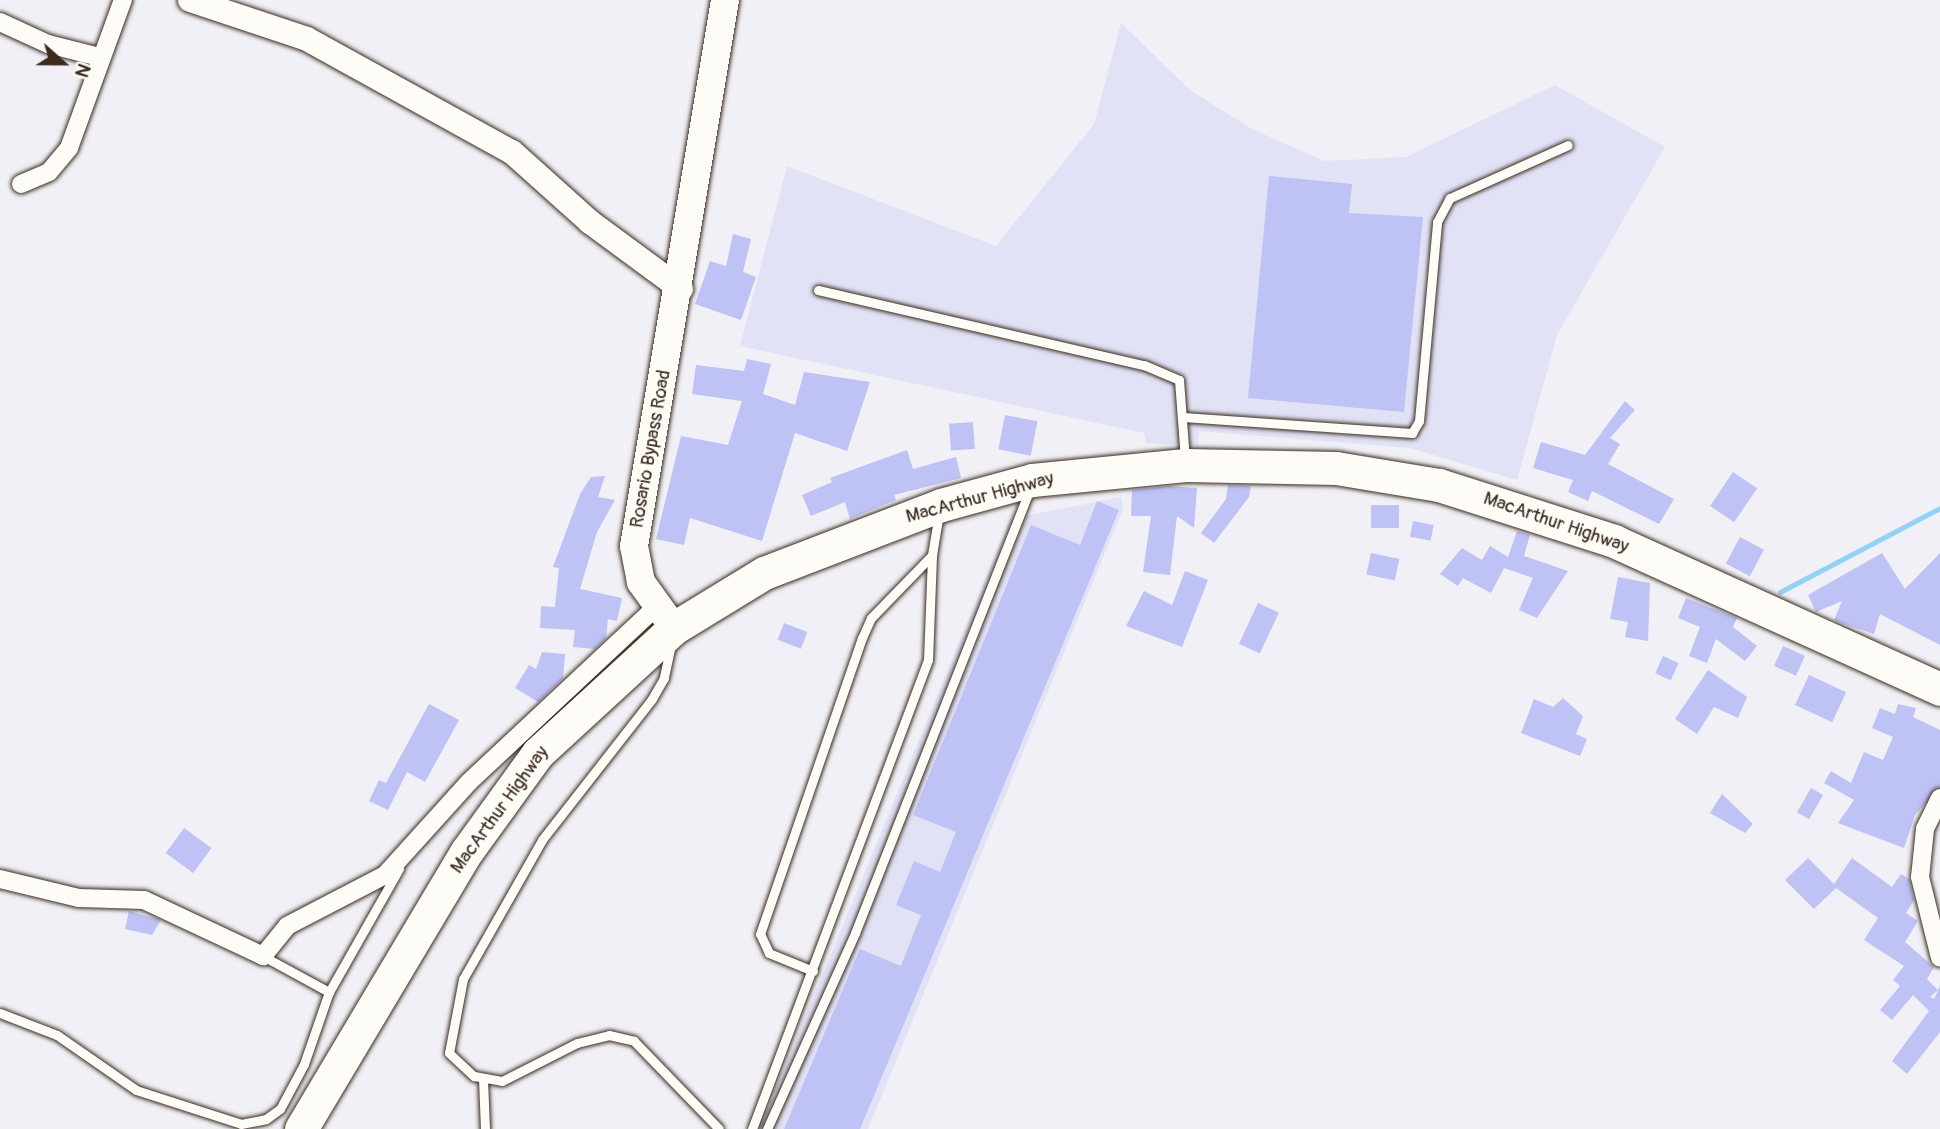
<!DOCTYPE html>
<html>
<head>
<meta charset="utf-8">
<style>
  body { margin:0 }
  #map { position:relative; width:1940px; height:1129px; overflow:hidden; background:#f0f0f6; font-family:Pangolin,sans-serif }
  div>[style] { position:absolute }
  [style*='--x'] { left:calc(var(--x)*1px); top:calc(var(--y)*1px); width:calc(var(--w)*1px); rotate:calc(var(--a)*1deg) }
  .built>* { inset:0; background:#e1e2f5 }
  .stream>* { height:5px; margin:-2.5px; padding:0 2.5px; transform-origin:2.5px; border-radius:2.5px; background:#92d2f4 }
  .building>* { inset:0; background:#bec2f4; transform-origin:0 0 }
  .roads { filter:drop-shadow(0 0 2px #3b2a1e) drop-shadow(0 0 2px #3b2a1e) }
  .lane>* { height:9px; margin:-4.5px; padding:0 4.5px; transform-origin:4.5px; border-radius:4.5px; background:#fdfcf7 }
  .street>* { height:18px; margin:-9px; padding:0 9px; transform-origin:9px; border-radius:9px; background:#fdfcf7 }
  .secondary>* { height:24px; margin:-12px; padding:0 12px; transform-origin:12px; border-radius:12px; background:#fdfcf7 }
  .primary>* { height:28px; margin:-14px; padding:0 14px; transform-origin:14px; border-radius:14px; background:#fdfcf7 }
  .highway>* { height:33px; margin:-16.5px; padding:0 16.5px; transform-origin:16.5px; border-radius:16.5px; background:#fdfcf7 }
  span { translate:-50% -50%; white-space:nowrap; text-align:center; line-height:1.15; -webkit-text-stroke:5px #fdfcf7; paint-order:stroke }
  .street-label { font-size:19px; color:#3b2a1e }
  .north { position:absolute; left:28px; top:28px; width:70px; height:70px; -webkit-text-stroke:5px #fdfcf7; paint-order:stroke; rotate:111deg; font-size:19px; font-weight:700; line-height:28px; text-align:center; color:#3b2a1e }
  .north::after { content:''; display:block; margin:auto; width:24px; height:32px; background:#3b2a1e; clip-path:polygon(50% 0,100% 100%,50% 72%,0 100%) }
</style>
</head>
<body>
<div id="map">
  <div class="built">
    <div style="clip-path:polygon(1121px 23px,1190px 90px,1252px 129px,1324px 161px,1406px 157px,1555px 85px,1665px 147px,1557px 335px,1517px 480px,1410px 448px,1199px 431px,1198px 446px,1146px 443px,1144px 433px,740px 346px,787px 166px,996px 246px,1094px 124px)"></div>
    <div style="clip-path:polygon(1121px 497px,1123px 509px,868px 1129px,759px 1129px,1010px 519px)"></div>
  </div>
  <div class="stream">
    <div style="--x:1780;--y:592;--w:181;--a:-27.7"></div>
  </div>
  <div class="building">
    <div style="clip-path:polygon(1269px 176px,1352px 184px,1349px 213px,1423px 217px,1404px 412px,1248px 398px)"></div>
    <div style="clip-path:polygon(733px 234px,751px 239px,743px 272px,756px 277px,741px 320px,695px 304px,710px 261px,726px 266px)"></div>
    <div style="clip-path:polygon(747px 359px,771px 364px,763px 394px,795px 405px,804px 372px,870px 382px,847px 451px,795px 433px,762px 541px,690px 518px,684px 545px,656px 539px,681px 436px,728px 445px,742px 401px,692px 394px,696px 365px,744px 371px)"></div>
    <div style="clip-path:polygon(1625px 401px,1635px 410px,1610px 438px,1620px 444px,1608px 464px,1674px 499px,1659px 524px,1592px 491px,1588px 501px,1568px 492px,1573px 480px,1533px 468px,1541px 442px,1585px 455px)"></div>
    <div style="left:1005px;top:415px;width:33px;height:35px;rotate:11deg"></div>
    <div style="left:973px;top:422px;width:27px;height:24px;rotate:86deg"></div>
    <div style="clip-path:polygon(907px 450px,913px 469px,956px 457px,961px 478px,894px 495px,896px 500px,850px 519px,845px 502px,811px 516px,802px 495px,832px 482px,830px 478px)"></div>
    <div style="left:1733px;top:472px;width:29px;height:41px;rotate:34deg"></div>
    <div style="clip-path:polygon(605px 476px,598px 497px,615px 500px,597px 532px,580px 589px,622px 598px,617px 621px,608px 619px,606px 638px,595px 649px,573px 647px,575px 630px,540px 628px,541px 606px,555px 607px,559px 568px,553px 567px,580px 494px,591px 477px)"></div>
    <div style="clip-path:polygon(1228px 485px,1251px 486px,1249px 497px,1214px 543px,1201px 533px,1226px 499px)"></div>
    <div style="clip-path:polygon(1169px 486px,1197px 488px,1194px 528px,1177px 516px,1170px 575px,1143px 572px,1151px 516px,1131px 516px,1132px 490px)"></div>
    <div style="clip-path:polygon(1097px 501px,1119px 510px,860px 1129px,784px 1129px,860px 949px,901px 966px,921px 915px,896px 905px,914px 861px,940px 872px,956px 832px,913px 815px,1031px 525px,1080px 545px)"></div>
    <div style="left:1371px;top:505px;width:28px;height:23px"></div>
    <div style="left:1413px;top:521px;width:21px;height:16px;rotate:11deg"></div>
    <div style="clip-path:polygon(1517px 531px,1530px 535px,1524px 556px,1568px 571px,1537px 618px,1519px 610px,1533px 578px,1504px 568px,1491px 593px,1463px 578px,1458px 586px,1440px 574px,1462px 548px,1482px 560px,1490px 546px,1508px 557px)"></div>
    <div style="left:1740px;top:537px;width:27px;height:30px;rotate:28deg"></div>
    <div style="left:1371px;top:553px;width:29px;height:22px;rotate:12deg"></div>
    <div style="clip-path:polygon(1882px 553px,1905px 589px,1940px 553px,1940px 645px,1880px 614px,1874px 634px,1841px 623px,1834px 620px,1842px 601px,1816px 612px,1808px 595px)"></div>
    <div style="clip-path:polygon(1185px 571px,1208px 580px,1182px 647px,1126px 626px,1144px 591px,1172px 605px)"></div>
    <div style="clip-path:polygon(1618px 577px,1650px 583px,1648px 641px,1625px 637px,1628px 622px,1610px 619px)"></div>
    <div style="clip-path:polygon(1686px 598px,1737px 618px,1733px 627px,1757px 646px,1745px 661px,1716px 639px,1707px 663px,1689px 656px,1700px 627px,1678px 618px)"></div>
    <div style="left:1258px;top:603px;width:23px;height:45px;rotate:25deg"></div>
    <div style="left:784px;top:623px;width:25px;height:18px;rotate:21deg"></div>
    <div style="left:1783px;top:646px;width:24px;height:22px;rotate:24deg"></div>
    <div style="clip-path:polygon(542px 652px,565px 654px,563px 678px,538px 702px,515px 688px,529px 665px,536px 669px)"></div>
    <div style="left:1663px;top:656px;width:17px;height:19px;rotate:24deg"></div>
    <div style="clip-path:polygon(1708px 670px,1747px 697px,1738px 718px,1714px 707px,1697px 734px,1675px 719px)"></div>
    <div style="left:1809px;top:675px;width:41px;height:33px;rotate:25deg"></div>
    <div style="clip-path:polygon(1563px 698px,1583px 716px,1576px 734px,1587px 739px,1580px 756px,1521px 733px,1534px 699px,1553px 707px)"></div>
    <div style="clip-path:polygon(429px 704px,459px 720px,425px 782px,407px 772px,388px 810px,369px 801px,379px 780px,386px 783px)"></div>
    <div style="clip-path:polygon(1898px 704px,1916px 708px,1913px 717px,1940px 730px,1940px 787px,1915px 815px,1904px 848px,1838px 823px,1854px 800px,1824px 783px,1831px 771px,1851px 783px,1864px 752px,1883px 760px,1893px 737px,1872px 728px,1880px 708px,1895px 714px)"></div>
    <div style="left:1811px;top:788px;width:14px;height:28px;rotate:30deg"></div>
    <div style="clip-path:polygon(1722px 794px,1753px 824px,1745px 833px,1710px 813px)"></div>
    <div style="left:184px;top:828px;width:34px;height:31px;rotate:36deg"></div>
    <div style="clip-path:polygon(1808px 858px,1834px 884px,1852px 858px,1892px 887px,1901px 874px,1909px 879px,1914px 900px,1906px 913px,1918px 921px,1905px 942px,1934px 967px,1927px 979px,1938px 990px,1930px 997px,1934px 999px,1940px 986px,1940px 1032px,1907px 1074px,1892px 1061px,1929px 1011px,1913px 995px,1892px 1020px,1880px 1010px,1900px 986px,1893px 980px,1904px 966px,1864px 940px,1878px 918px,1836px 888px,1814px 909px,1785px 880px)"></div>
    <div style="clip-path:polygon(129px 911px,161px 920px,152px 935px,125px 929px)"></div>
  </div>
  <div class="roads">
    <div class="lane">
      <div style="--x:818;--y:290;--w:335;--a:13"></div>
      <div style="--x:1144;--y:365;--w:38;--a:23"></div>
      <div style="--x:1179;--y:380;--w:79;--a:85.7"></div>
      <div style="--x:1183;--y:417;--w:230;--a:4"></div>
      <div style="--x:1412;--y:433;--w:14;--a:-60"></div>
      <div style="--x:1419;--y:421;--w:200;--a:-84.8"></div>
      <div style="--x:1437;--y:222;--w:27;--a:-62"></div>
      <div style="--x:1450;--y:198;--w:129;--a:-24.2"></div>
      <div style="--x:671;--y:644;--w:35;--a:102"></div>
      <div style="--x:664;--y:678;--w:24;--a:120"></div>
      <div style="--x:652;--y:699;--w:179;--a:128"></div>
      <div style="--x:542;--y:840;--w:160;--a:119.6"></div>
      <div style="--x:463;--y:979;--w:75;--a:100.7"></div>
      <div style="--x:449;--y:1053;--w:34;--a:43"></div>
      <div style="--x:474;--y:1076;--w:28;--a:10"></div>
      <div style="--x:502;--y:1081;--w:84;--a:-26.9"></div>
      <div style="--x:577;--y:1043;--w:33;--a:-14"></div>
      <div style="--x:609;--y:1035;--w:26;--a:13"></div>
      <div style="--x:634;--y:1041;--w:122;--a:46"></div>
      <div style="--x:813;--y:971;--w:48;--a:-157.8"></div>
      <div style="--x:769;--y:953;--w:21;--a:-115"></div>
      <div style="--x:760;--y:934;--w:313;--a:-71"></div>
      <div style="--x:862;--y:638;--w:22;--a:-66"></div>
      <div style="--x:871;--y:618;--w:88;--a:-45.9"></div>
      <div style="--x:932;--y:555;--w:43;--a:-80.5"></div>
      <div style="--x:329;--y:992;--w:142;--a:-60.4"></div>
      <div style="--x:0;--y:1013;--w:61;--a:21.1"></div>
      <div style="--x:57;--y:1035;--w:96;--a:34.8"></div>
      <div style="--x:136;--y:1090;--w:110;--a:17.9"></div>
      <div style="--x:241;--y:1124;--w:25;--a:-11"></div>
      <div style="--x:266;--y:1119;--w:17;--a:-36"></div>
      <div style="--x:280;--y:1109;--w:51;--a:-61.9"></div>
      <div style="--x:304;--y:1064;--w:76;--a:-70.9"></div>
      <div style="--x:329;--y:992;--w:75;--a:-151.4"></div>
      <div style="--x:483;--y:1079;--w:50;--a:87.7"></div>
      <div style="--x:752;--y:1129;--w:501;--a:-69.43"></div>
      <div style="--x:928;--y:660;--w:105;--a:-87.8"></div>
      <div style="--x:767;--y:1129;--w:215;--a:-65.8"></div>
      <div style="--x:855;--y:933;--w:477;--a:-68.5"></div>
    </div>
    <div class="street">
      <div style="--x:0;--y:22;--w:53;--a:24.6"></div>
      <div style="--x:48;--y:44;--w:53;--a:14.3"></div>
      <div style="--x:21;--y:184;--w:30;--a:-23"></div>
      <div style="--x:49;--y:172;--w:31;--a:-50"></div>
      <div style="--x:69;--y:148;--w:158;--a:-70"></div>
      <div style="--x:1940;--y:798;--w:34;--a:116"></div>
      <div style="--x:1925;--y:829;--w:48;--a:95.9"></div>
      <div style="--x:1920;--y:877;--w:83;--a:76.1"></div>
      <div style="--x:0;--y:879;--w:81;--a:13.5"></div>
      <div style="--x:79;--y:898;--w:65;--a:1.8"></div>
      <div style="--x:144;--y:900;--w:132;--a:25.2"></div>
      <div style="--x:263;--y:956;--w:38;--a:-51"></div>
      <div style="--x:287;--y:926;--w:110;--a:-27.5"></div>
      <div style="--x:385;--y:875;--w:125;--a:-47.9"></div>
      <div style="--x:469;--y:782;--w:258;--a:-43.1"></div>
    </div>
    <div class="secondary">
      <div style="--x:190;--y:0;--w:123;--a:18.4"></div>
      <div style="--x:307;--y:39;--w:234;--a:28.9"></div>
      <div style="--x:512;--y:152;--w:105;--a:41.9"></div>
      <div style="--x:590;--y:222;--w:113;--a:36.4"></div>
    </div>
    <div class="primary">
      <div style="--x:674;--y:628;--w:57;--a:-125.7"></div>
      <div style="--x:641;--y:582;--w:37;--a:-101"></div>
      <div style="--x:634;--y:546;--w:554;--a:-80.54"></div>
    </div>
    <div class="highway">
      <div style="--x:301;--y:1129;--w:324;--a:-59.2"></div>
      <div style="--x:467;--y:851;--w:121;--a:-54.1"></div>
      <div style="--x:538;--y:753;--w:185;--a:-42.6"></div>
      <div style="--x:674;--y:628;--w:105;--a:-31.4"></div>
      <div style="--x:764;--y:573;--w:190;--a:-21"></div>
      <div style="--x:941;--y:505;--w:94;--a:-15.4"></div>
      <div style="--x:1032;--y:480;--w:154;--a:-5.6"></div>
      <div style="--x:1185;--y:465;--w:151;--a:1.1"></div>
      <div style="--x:1336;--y:468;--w:104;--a:9.4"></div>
      <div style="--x:1439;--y:485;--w:184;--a:17.7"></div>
      <div style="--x:1614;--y:541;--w:358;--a:24.4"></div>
    </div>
  </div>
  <div class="street-label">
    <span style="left:651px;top:449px;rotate:-80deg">Rosario Bypass Road</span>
    <span style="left:980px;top:498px;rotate:-15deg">MacArthur Highway</span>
    <span style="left:1556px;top:523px;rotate:19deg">MacArthur Highway</span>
    <span style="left:500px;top:810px;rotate:-54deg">MacArthur Highway</span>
  </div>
  <div class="north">N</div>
</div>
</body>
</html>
